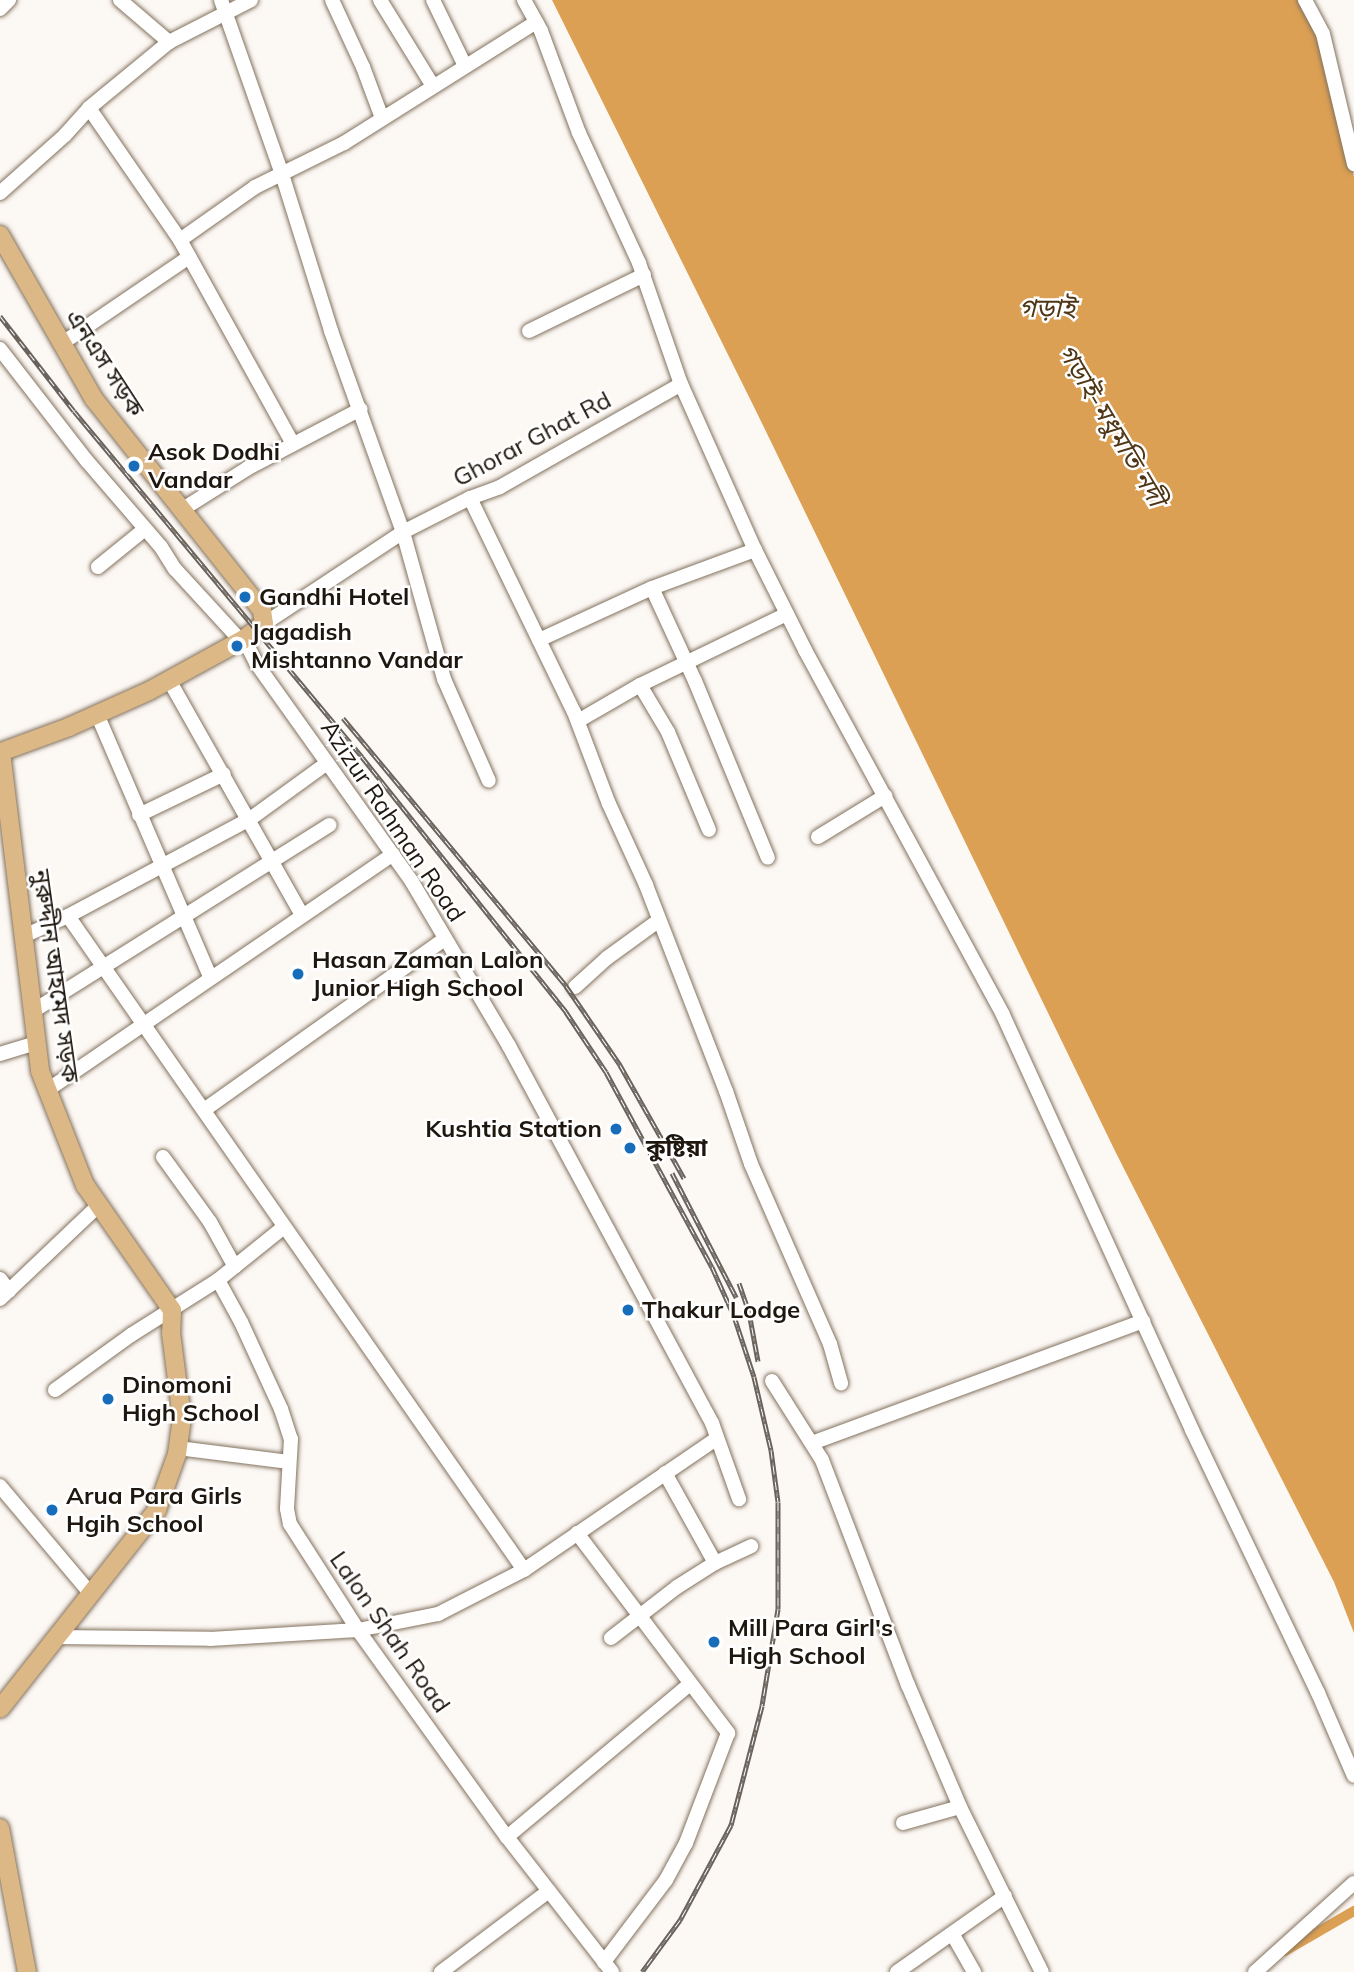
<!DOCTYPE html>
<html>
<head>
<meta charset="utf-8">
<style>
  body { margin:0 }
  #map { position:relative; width:1354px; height:1972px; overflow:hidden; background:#fcf8f4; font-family:Mulish,"Noto Sans Bengali",sans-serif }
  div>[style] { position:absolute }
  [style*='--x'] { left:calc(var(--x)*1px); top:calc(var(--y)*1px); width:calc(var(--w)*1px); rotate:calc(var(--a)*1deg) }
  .water>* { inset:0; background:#dba054 }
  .canal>* { height:10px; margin:-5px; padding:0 5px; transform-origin:5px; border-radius:5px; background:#dba054 }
  .roads { filter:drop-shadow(0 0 2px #83725e) drop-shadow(0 0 2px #83725e) }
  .minor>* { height:14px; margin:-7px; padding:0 7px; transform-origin:7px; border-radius:7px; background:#fff }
  .major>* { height:18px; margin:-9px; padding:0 9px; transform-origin:9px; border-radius:9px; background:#dcb886 }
  .rail>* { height:5px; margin-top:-2.5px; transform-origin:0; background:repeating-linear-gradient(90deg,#fff 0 8px,#69635c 0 16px); box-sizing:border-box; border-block:2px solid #69635c }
  .dots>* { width:19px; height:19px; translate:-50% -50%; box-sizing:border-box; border:4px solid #fff; border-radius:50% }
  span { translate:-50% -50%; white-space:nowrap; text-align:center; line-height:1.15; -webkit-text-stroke:5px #fff; paint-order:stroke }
  .street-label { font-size:24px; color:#1e170f }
  .poi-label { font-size:24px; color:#1e170f; font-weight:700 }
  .left { translate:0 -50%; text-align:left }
  .right { translate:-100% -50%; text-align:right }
  .water-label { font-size:26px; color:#4f3616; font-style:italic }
</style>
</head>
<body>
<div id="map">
  <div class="water">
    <div style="clip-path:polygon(552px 0,1302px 0,1320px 36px,1354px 177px,1354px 1633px,1334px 1582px,1116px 1153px,756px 411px)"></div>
  </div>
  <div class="canal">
    <div style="--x:1285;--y:1951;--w:80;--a:-30.1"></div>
  </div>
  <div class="roads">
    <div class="minor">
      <div style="--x:120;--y:0;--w:65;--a:40.6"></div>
      <div style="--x:221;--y:0;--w:181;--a:70.7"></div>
      <div style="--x:281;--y:171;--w:168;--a:72.6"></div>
      <div style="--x:331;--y:331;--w:214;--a:70.3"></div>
      <div style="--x:403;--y:532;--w:153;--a:74.4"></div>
      <div style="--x:444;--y:679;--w:111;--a:66.2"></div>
      <div style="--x:332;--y:0;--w:74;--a:65.2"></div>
      <div style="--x:363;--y:67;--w:54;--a:69.6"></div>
      <div style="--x:380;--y:0;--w:101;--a:58.4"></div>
      <div style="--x:433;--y:0;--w:73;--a:64.1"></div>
      <div style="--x:524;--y:0;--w:35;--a:61"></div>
      <div style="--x:541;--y:31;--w:109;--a:69.6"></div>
      <div style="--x:579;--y:133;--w:143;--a:65.2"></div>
      <div style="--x:639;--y:263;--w:128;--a:70.9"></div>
      <div style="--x:681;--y:384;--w:182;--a:66"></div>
      <div style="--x:755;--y:550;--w:112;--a:63.4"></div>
      <div style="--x:805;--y:650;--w:415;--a:61.5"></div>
      <div style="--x:1003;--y:1015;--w:456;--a:65.5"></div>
      <div style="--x:1192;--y:1430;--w:292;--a:64.4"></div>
      <div style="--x:1318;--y:1693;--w:90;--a:66.6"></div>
      <div style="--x:1305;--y:0;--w:38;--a:62"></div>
      <div style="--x:1323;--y:34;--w:134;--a:76.6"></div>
      <div style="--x:0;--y:9;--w:13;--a:-45"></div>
      <div style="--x:89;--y:108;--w:160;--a:55.4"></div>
      <div style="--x:180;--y:240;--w:233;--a:61"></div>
      <div style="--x:0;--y:193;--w:87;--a:-41.7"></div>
      <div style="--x:65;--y:135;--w:36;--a:-48"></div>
      <div style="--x:89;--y:108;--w:104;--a:-39.5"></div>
      <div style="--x:169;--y:42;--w:92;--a:-27.1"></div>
      <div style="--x:180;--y:240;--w:92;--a:-35.2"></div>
      <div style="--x:255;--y:187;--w:99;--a:-26.3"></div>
      <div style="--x:344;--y:143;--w:227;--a:-32.2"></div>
      <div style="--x:529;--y:331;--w:128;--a:-26"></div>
      <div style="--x:61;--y:344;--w:155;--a:-34.2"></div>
      <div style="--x:0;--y:349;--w:142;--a:52.2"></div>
      <div style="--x:87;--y:461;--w:113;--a:49.3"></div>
      <div style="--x:161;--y:547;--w:26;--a:58"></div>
      <div style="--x:175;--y:569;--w:96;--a:47.5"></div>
      <div style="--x:470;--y:498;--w:238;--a:64.1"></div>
      <div style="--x:574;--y:712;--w:98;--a:69.2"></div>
      <div style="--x:609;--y:804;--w:89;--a:65.4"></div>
      <div style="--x:646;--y:885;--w:221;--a:68.8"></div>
      <div style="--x:726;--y:1091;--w:77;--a:71.1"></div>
      <div style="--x:751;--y:1164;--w:197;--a:66.3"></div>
      <div style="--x:830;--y:1344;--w:41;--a:74.2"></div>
      <div style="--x:183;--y:509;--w:77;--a:-32.2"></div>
      <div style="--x:248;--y:468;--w:127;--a:-27.6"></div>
      <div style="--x:98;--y:567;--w:60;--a:-39"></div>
      <div style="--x:652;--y:588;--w:102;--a:65.2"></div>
      <div style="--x:695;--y:681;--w:191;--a:67.6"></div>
      <div style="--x:264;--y:624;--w:167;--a:-33.5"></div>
      <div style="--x:403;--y:532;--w:75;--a:-26.9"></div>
      <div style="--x:470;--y:498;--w:32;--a:-20"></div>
      <div style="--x:500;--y:487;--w:208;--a:-29.6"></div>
      <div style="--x:244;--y:639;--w:27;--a:63"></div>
      <div style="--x:256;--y:663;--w:269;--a:54.5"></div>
      <div style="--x:412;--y:882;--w:191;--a:59.4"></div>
      <div style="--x:509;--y:1046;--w:428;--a:61.7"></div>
      <div style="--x:712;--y:1423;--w:81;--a:70.4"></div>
      <div style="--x:539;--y:640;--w:124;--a:-24.7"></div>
      <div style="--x:652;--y:588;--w:110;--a:-20.3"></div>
      <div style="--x:169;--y:680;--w:270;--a:60.5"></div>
      <div style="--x:640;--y:685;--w:55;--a:59.2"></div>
      <div style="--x:668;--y:732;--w:106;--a:67.3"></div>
      <div style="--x:97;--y:714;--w:286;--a:66.7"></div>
      <div style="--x:578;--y:721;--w:72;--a:-30.1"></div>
      <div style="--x:640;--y:685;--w:163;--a:-25.8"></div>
      <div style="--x:139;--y:815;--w:94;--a:-25.8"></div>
      <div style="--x:818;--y:837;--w:79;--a:-31.5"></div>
      <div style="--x:68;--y:916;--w:797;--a:55.11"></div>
      <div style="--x:24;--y:936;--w:48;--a:-24.4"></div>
      <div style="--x:68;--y:916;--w:206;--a:-28.1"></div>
      <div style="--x:250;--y:819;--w:95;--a:-36"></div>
      <div style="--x:575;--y:987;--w:43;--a:-42.2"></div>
      <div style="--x:607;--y:958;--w:63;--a:-36"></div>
      <div style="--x:33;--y:1011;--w:350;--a:-32.1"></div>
      <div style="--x:0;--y:1054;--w:39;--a:-17"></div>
      <div style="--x:46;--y:1091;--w:420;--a:-34.3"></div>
      <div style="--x:204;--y:1110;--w:296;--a:-35.4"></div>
      <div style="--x:163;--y:1157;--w:80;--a:54.1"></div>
      <div style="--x:210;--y:1222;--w:51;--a:60.9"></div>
      <div style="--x:0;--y:1279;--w:15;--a:53"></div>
      <div style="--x:218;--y:1280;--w:48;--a:61.3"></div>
      <div style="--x:241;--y:1322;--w:96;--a:65.3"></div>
      <div style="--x:281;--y:1409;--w:32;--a:72"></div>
      <div style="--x:291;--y:1439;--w:70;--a:93.3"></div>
      <div style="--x:287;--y:1509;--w:15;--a:79"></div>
      <div style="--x:290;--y:1524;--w:126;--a:57.3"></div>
      <div style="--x:358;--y:1630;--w:255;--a:54.3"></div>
      <div style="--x:507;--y:1837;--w:171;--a:52.1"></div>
      <div style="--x:0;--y:1299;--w:137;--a:-43.5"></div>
      <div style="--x:772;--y:1381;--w:93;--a:57.7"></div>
      <div style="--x:822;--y:1460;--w:241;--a:69.1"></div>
      <div style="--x:908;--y:1685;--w:133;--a:66.9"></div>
      <div style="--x:960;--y:1807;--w:184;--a:63.6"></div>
      <div style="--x:55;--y:1390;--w:94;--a:-35.9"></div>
      <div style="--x:131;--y:1335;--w:103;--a:-32.3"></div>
      <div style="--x:218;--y:1280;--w:85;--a:-38.8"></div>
      <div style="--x:812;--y:1443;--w:353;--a:-20.2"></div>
      <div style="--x:178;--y:1448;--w:112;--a:7.2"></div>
      <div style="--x:665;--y:1473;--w:103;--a:60.9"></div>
      <div style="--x:0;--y:1486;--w:141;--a:49.9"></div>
      <div style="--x:577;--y:1533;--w:251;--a:52.9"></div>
      <div style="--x:728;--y:1733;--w:118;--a:110.9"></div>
      <div style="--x:686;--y:1843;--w:42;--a:118.4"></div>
      <div style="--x:666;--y:1880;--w:103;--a:127.1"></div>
      <div style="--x:57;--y:1637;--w:153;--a:0.7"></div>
      <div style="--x:210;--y:1639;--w:148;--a:-3.5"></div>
      <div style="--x:358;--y:1630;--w:82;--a:-11.3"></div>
      <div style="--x:438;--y:1614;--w:97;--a:-27.1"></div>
      <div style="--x:524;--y:1570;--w:232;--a:-34.3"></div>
      <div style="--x:611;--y:1638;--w:83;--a:-37.7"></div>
      <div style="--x:677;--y:1587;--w:45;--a:-32.3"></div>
      <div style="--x:715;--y:1563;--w:40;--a:-25"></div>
      <div style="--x:903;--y:1823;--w:59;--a:-15.7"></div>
      <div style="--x:507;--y:1837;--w:239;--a:-39.9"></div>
      <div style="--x:953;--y:1935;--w:43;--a:60.4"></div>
      <div style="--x:441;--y:1972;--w:135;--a:-36.9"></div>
      <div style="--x:897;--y:1972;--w:132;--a:-35.1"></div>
      <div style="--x:1255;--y:1972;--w:133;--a:-42"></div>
    </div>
    <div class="major">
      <div style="--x:0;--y:235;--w:189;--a:60.2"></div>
      <div style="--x:94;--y:399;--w:270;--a:51.5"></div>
      <div style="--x:262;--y:610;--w:14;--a:82"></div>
      <div style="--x:264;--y:624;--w:25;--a:143"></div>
      <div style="--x:244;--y:639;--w:108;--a:151.3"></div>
      <div style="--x:149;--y:691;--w:88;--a:155.8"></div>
      <div style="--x:69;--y:727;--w:72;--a:159.8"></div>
      <div style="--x:1;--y:752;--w:321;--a:83"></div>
      <div style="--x:40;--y:1071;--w:123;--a:68.5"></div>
      <div style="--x:85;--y:1185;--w:152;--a:55.2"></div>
      <div style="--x:172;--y:1310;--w:23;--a:92"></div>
      <div style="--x:171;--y:1333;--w:86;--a:82.6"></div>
      <div style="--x:182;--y:1418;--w:36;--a:98"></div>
      <div style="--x:177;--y:1454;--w:59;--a:109.7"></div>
      <div style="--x:157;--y:1510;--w:253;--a:128.3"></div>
      <div style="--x:0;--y:1828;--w:147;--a:79.4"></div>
    </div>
  </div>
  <div class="rail">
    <div style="--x:0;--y:316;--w:120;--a:52.1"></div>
    <div style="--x:74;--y:411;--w:450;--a:50.2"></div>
    <div style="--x:362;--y:757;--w:327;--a:51.3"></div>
    <div style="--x:566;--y:1012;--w:72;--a:56.3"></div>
    <div style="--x:606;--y:1072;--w:222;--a:61.5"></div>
    <div style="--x:712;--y:1267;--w:54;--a:65.8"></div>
    <div style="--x:734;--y:1316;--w:64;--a:71.8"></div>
    <div style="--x:754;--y:1377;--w:75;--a:76.9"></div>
    <div style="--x:771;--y:1450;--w:52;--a:82.3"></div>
    <div style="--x:778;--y:1502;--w:107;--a:90"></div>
    <div style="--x:778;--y:1609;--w:98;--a:99.4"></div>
    <div style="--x:762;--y:1706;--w:123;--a:104.6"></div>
    <div style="--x:731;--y:1825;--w:108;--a:118.2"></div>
    <div style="--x:680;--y:1920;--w:64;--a:126.2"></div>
    <div style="--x:343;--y:718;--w:349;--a:50.2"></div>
    <div style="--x:566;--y:986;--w:96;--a:55.6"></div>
    <div style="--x:620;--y:1065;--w:130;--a:60.5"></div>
    <div style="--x:672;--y:1173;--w:140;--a:62.7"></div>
    <div style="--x:739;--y:1283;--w:31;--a:71"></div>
    <div style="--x:749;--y:1312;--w:50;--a:79.6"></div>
  </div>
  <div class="dots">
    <div style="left:134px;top:466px;background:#186dbb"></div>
    <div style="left:245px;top:597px;background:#186dbb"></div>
    <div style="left:237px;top:646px;background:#186dbb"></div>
    <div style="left:298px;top:974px;background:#186dbb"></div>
    <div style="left:616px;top:1129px;background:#186dbb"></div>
    <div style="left:630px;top:1148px;background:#186dbb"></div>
    <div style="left:628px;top:1310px;background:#186dbb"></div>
    <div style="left:108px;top:1399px;background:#186dbb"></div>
    <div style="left:52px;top:1510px;background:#186dbb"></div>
    <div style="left:714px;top:1642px;background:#186dbb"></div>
  </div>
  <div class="street-label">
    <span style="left:105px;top:363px;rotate:57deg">এনএস সড়ক</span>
    <span style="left:532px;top:439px;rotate:-28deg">Ghorar Ghat Rd</span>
    <span style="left:393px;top:821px;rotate:56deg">Azizur Rahman Road</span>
    <span style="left:56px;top:976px;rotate:82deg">নুরুদ্দীন আহমেদ সড়ক</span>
    <span style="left:390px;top:1632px;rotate:55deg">Lalon Shah Road</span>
  </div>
  <div class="poi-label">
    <span class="left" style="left:148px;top:466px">Asok Dodhi<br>Vandar</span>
    <span class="left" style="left:259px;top:597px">Gandhi Hotel</span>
    <span class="left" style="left:251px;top:646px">Jagadish<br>Mishtanno Vandar</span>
    <span class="left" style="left:312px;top:974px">Hasan Zaman Lalon<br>Junior High School</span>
    <span class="right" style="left:602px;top:1129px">Kushtia Station</span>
    <span class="left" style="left:646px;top:1148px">কুষ্টিয়া</span>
    <span class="left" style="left:642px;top:1310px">Thakur Lodge</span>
    <span class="left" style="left:122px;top:1399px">Dinomoni<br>High School</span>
    <span class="left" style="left:66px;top:1510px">Arua Para Girls<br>Hgih School</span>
    <span class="left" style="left:728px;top:1642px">Mill Para Girl's<br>High School</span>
  </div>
  <div class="water-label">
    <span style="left:1047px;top:308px">গড়াই</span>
    <span style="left:1112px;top:425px;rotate:59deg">গড়াই-মধুমতি নদী</span>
  </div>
</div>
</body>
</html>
